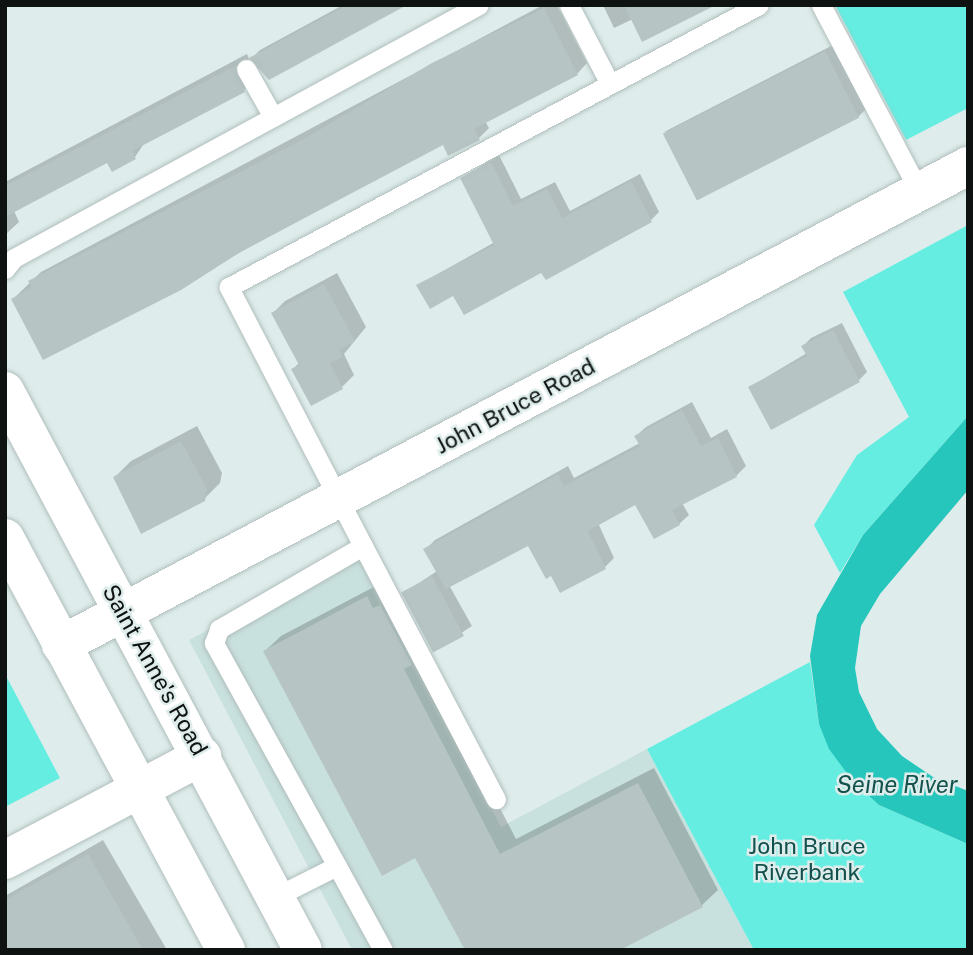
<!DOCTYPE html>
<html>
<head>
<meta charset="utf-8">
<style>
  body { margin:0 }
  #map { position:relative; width:973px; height:955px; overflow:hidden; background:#deedeb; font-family:"Public Sans",sans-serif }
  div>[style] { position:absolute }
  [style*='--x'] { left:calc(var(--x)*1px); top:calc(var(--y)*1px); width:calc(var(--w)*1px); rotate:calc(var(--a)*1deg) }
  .built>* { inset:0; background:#c9e1de }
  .green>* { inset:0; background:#65ede2 }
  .water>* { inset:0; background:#26c6bc }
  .shadow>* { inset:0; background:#0003 }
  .building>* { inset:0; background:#b6c4c3; transform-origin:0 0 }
  .roads { filter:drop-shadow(0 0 2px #b0bebc) drop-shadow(0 0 2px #b0bebc) }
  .lane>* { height:19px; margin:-9.5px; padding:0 9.5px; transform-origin:9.5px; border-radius:9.5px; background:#fff }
  .street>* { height:38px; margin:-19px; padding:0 19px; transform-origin:19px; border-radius:19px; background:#fff }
  .secondary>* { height:38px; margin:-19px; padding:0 19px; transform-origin:19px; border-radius:19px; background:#fff }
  span { translate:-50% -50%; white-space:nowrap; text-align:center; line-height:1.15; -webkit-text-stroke:5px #deedeb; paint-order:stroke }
  .street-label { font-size:23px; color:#0e1312 }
  .park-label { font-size:23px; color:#11504c }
  .water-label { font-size:24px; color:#13524d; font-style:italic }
  .frame { position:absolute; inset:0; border:7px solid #0e1312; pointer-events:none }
</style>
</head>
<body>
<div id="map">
  <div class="built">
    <div style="clip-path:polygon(355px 551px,501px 827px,647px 749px,754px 950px,352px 950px,189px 640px)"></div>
  </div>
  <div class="green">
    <div style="clip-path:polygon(835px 5px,968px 5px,968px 108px,906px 140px)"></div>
    <div style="clip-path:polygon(968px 225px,968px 416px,863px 535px,840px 573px,814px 525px,857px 455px,909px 417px,843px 292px)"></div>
    <div style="clip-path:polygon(810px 662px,819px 724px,879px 805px,968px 844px,968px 950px,754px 950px,647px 749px)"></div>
    <div style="clip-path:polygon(5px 674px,60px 778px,5px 807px)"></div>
  </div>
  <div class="water">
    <div style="clip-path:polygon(968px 416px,968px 490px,880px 594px,861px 626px,855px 668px,859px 692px,877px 729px,902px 756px,933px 777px,968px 791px,968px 844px,879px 805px,852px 780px,829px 749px,819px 724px,810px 656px,817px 615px,863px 535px)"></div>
  </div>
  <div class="shadow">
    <div style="clip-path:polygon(343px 5px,406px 5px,252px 58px,260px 50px)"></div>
    <div style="clip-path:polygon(543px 5px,557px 5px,587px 63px,577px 74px,485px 121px,489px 128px,479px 138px,443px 143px,44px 358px,13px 299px,41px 272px)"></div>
    <div style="clip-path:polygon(603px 5px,705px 5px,633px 19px,614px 28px)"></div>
    <div style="clip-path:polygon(833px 45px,866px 109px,858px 117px,664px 132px)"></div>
    <div style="clip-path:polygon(247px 54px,256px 78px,244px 90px,145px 142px,135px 157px,108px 161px,14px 211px,19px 222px,5px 235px,5px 182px)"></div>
    <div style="clip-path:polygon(499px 155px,521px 199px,555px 182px,570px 211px,640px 174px,659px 212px,651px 220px,542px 270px,454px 293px,418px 285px,495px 242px,462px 178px)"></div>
    <div style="clip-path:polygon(337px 273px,366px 327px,344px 354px,354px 375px,342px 387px,293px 369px,300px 362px,273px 313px,285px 301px)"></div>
    <div style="clip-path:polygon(842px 323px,867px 372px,859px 380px,750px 387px,807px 353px,803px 346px,811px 338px)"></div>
    <div style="clip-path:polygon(692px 402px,711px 438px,727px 429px,746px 466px,736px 476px,682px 503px,689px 515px,679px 524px,636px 503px,598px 523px,614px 558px,604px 568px,551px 574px,528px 543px,449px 585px,472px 626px,434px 651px,404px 593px,437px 571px,425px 550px,435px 540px,568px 466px,574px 478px,640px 443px,636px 436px,646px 427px)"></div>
    <div style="clip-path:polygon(197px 426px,222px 473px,220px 483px,204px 499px,115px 477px,131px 461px)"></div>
    <div style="clip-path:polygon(383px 582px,516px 839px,654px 768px,718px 890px,702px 905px,617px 950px,416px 855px,265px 651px,281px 636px)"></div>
    <div style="clip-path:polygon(103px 840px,167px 950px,5px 950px,5px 896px)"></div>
  </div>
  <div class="building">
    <div style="clip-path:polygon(347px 5px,407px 5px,269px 80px,249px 58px)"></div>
    <div style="clip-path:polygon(624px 5px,716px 5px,642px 42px)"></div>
    <div style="clip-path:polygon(544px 8px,578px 75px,474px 129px,480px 140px,448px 156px,443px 145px,242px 251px,181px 290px,43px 360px,11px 299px,32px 287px,28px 281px,304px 139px,432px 63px)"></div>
    <div style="left:825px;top:51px;width:75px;height:182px;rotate:63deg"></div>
    <div style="clip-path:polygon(235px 66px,245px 92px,132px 151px,136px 159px,112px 172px,107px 163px,5px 217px,5px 186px)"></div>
    <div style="clip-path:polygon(491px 162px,513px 206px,547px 189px,562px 218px,631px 181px,652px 222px,546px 280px,541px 273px,464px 315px,453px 296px,430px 309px,416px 285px,494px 245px,460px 178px)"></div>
    <div style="clip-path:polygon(324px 284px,355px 341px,339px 350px,343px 357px,330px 363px,343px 389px,311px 406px,291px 369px,299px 365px,271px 313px)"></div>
    <div style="clip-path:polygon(833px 330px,860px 382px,771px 430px,748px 387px,807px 356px,801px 346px)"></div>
    <div style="clip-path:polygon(682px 410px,701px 446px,718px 438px,737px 477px,672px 510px,680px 525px,654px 539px,635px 505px,588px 531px,606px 569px,560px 593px,551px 576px,546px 579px,528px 546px,446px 589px,423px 549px,558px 474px,564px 486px,640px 446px,634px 436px)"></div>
    <div style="clip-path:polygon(181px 441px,207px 489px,205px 501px,141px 534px,113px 477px)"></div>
    <div style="left:432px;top:576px;width:68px;height:35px;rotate:62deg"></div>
    <div style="clip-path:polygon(367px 596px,373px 608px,380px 605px,412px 665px,404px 669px,500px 854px,638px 783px,703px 907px,620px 950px,465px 950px,415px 858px,382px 876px,263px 651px)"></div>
    <div style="clip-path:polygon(88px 854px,143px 950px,5px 950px,5px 900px)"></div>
  </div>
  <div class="roads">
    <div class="lane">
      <div style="--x:569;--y:5;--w:89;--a:62.6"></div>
      <div style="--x:821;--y:5;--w:210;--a:62.2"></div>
      <div style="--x:246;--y:69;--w:55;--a:60.6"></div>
      <div style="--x:5;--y:269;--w:14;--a:-51"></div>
      <div style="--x:14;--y:258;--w:529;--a:-28.55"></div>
      <div style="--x:363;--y:546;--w:292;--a:-117.4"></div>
      <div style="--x:229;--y:287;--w:600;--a:-28.02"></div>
      <div style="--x:337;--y:866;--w:255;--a:-118.9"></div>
      <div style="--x:214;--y:643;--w:15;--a:-70"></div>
      <div style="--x:219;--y:629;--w:166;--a:-30"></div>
      <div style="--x:363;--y:546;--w:286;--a:62.3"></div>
      <div style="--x:275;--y:897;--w:69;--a:-26.6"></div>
      <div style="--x:337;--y:866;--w:96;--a:61.3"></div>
    </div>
    <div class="street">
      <div style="--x:61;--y:645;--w:1026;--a:-27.84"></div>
      <div style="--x:5;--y:860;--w:223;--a:-27.8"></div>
    </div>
    <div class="secondary">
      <div style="--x:5;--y:391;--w:633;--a:61.94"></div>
      <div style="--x:5;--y:538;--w:468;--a:61.8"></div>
    </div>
  </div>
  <div class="street-label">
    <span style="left:515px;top:406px;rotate:-28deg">John Bruce Road</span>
    <span style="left:155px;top:670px;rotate:61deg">Saint Anne's Road</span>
  </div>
  <div class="park-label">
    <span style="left:807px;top:859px">John Bruce<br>Riverbank</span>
  </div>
  <div class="water-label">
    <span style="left:897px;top:785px">Seine River</span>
  </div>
  <div class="frame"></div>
</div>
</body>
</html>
